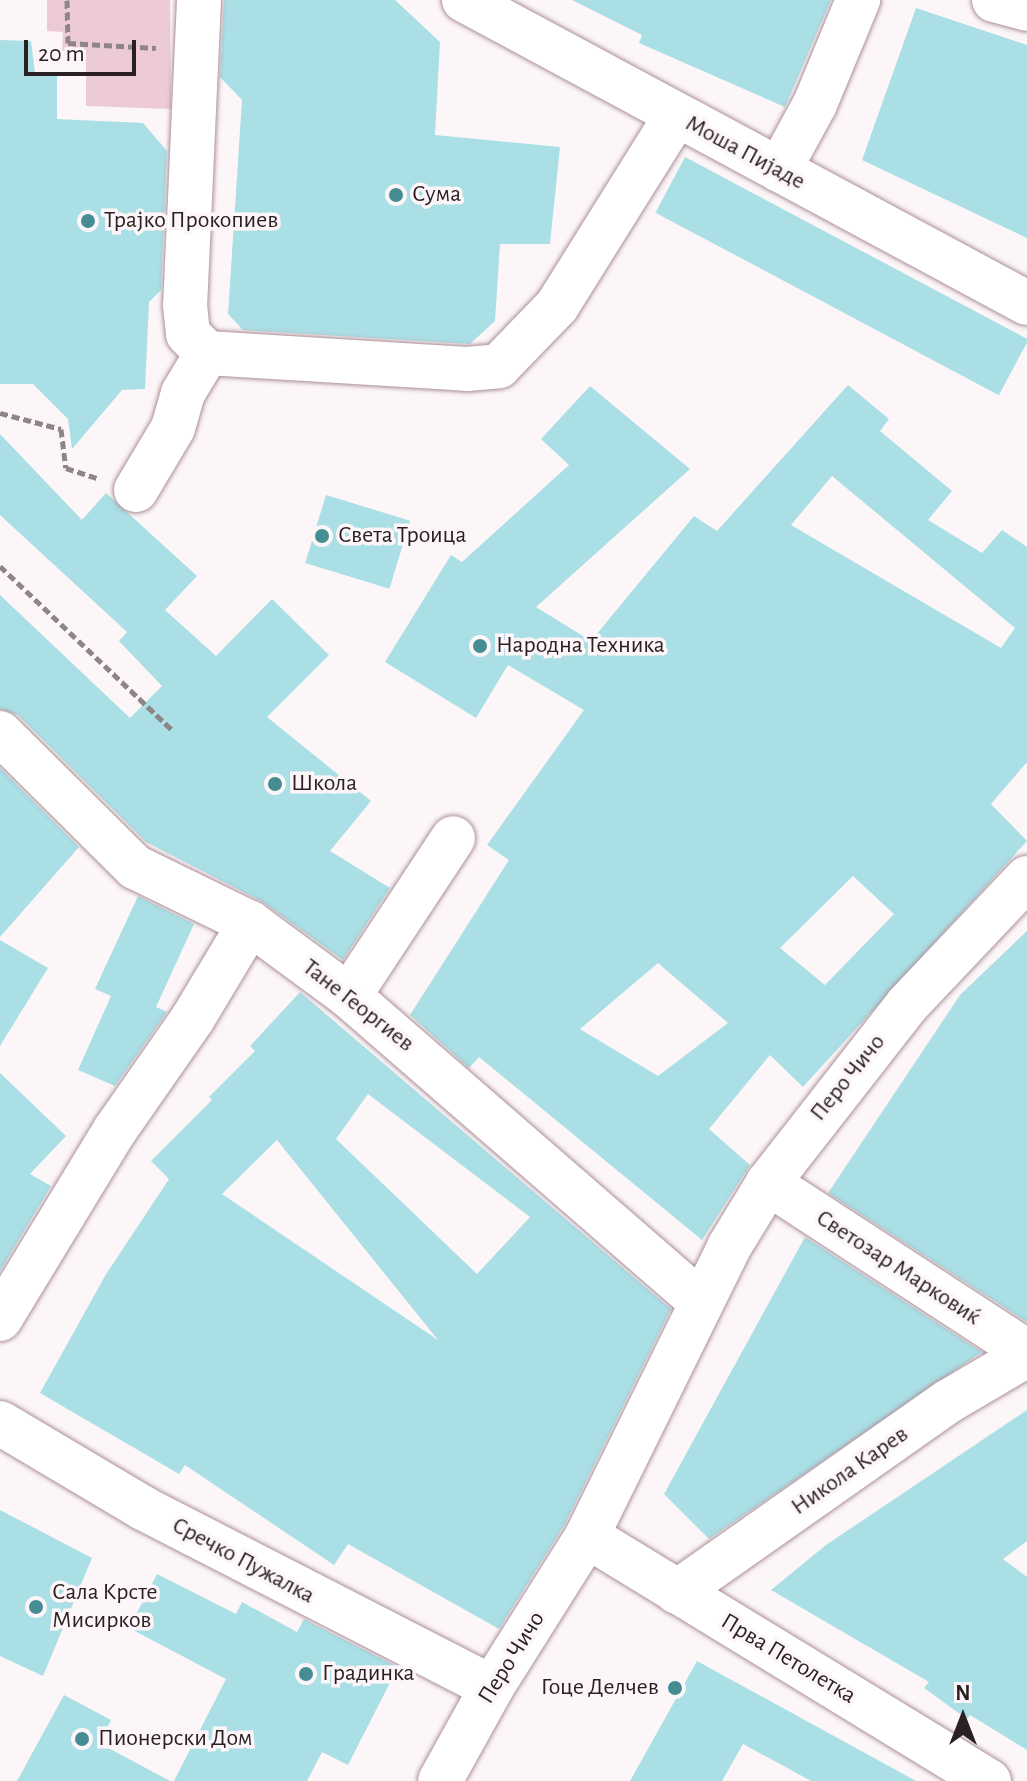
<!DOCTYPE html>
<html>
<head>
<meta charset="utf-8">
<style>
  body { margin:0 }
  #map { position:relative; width:1027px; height:1781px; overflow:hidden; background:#fcf6f8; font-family:"Alegreya Sans",sans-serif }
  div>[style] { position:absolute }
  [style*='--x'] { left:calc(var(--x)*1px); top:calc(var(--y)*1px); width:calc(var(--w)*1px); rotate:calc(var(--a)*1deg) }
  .green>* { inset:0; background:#eccbd6 }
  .building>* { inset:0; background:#aadfe5; transform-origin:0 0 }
  .path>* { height:5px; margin-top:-2.5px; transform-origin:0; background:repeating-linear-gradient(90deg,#8e8588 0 8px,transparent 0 12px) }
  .roads { filter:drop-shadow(0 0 2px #ac8f99) drop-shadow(0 0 2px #ac8f99) }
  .minor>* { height:44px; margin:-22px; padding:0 22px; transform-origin:22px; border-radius:22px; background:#fff }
  .dots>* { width:22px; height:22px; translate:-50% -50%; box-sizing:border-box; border:4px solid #fcf6f8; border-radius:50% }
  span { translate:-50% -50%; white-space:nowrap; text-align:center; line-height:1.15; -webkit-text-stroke:7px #fcf6f8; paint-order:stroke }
  .street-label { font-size:24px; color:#2a1f23 }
  .poi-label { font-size:24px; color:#2a1f23 }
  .left { translate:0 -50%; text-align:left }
  .right { translate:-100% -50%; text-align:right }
  .north { position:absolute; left:923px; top:1677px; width:80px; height:80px; -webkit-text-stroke:6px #fcf6f8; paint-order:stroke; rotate:0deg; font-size:22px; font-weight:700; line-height:32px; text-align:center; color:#2a1f23 }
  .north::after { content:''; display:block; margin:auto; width:28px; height:36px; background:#2a1f23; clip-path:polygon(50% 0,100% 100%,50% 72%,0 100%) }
  .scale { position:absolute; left:24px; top:40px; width:112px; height:36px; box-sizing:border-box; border:4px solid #2a1f23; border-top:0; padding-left:10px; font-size:24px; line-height:28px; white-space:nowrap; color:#2a1f23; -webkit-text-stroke:6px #fcf6f8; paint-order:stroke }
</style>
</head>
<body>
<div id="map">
  <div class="green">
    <div style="clip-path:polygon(47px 0,170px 0,171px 109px,86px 106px,86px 50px,62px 51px,63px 32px,47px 31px)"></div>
  </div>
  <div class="building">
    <div style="clip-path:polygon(224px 0,395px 0,440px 42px,435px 135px,560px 147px,550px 244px,500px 244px,495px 321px,470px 344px,243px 330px,228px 314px,242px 100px,220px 77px)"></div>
    <div style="clip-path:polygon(572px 0,831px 0,785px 107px,639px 43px,642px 35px)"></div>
    <div style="clip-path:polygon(916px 8px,1027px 45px,1027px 238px,862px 160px)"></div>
    <div style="clip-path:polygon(0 40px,31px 41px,35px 73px,57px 74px,57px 119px,143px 123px,167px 151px,161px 290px,149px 302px,145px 389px,122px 390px,72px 449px,68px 419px,33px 384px,0 384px)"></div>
    <div style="left:685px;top:157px;width:389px;height:63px;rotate:28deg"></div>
    <div style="clip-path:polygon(evenodd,848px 385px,889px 419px,880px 431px,952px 491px,928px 520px,982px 553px,1002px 530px,1027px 547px,1027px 762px,991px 804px,1027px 841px,803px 1087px,770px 1055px,709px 1129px,750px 1165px,702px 1240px,479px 1057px,469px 1068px,410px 1015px,509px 860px,487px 845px,584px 710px,508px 665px,476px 718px,385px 662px,451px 555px,462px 562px,569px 465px,541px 439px,590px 386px,690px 469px,536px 607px,591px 641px,694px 516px,717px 531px,848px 385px,832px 476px,1015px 628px,1001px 648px,791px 525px,832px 476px,848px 385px,853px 876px,894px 914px,825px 985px,780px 948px,853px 876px,848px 385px,658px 963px,728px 1023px,658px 1076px,580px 1029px,658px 963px)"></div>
    <div style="clip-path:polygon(0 434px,82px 520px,106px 493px,197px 576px,165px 610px,216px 656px,272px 599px,329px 655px,267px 717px,371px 801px,330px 851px,390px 888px,343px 960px,261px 901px,146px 842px,18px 715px,0 709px,0 595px,130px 718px,162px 686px,119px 641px,127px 632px,0 515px)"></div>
    <div style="left:326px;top:495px;width:88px;height:71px;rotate:17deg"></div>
    <div style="clip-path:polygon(0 768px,79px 847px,0 937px)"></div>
    <div style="clip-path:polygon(138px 896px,194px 924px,156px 1007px,167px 1012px,115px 1086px,78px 1070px,111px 996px,95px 989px)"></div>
    <div style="clip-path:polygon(1027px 931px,1027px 1322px,828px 1193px,960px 995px)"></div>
    <div style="clip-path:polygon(0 940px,48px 968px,0 1046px)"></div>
    <div style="clip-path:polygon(evenodd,300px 992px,671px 1309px,565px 1524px,499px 1629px,348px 1544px,334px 1565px,185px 1465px,179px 1474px,40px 1393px,105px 1276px,169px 1179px,151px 1161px,212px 1100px,209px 1097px,255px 1051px,250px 1046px,300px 992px,368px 1094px,530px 1217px,477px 1274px,336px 1139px,368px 1094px,300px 992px,277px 1140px,438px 1340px,222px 1194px,277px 1140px)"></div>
    <div style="clip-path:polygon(0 1073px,66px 1136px,30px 1174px,51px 1186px,0 1271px)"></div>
    <div style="clip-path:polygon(805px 1237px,982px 1352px,709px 1539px,664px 1494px)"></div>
    <div style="clip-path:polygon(1027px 1410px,1027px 1541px,1003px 1559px,1027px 1577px,1027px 1750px,970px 1715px,967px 1719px,924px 1688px,929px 1682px,771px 1590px,826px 1545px)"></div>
    <div style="clip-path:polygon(0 1510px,92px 1558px,43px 1676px,0 1656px)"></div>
    <div style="clip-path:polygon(157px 1574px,236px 1614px,242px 1602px,297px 1632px,304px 1619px,398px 1667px,348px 1765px,322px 1752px,307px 1781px,174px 1781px,226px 1679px,129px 1628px)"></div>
    <div style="clip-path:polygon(697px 1661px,916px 1781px,811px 1781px,743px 1744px,722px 1781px,630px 1781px)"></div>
    <div style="clip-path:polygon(64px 1695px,111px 1720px,99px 1743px,170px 1781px,17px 1781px)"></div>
  </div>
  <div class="path">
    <div style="--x:67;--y:0;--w:43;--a:88.7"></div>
    <div style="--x:68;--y:43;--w:88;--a:3.3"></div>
    <div style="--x:0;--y:413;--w:63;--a:14.7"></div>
    <div style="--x:61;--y:429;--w:39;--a:83"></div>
    <div style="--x:66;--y:468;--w:36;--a:18"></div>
    <div style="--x:0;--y:566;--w:239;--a:43.6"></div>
  </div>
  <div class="roads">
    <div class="minor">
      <div style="--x:199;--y:0;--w:305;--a:92.6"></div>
      <div style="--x:185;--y:305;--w:29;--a:84"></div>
      <div style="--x:188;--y:334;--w:27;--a:45"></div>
      <div style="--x:207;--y:353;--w:260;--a:3.5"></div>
      <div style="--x:467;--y:369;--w:32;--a:-5"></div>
      <div style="--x:499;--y:366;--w:83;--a:-46"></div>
      <div style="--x:557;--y:306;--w:223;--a:-58"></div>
      <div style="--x:464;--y:0;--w:639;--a:28.29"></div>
      <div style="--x:994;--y:0;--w:34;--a:15"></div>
      <div style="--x:779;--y:170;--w:75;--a:-61.4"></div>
      <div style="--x:815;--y:104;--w:113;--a:-67.5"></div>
      <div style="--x:136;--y:490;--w:72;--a:-59.2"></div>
      <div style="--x:173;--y:428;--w:36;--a:-74"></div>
      <div style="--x:183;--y:393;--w:47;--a:-59"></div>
      <div style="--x:0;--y:733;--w:190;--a:44.8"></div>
      <div style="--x:135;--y:867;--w:128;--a:26"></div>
      <div style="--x:250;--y:923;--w:123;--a:36.4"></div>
      <div style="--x:349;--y:996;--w:466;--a:41"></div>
      <div style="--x:349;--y:996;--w:189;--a:-56.6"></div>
      <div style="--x:768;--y:1183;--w:309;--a:33.1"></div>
      <div style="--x:0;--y:1319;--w:221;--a:-58.7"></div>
      <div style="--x:115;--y:1130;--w:136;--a:-55.1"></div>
      <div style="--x:193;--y:1018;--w:111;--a:-59"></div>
      <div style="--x:0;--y:1423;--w:166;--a:30.7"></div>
      <div style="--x:143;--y:1508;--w:392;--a:27.2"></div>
      <div style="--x:587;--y:1536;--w:471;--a:31.4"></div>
      <div style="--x:677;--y:1592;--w:332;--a:-35.1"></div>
      <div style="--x:949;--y:1401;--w:91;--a:-30.5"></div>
      <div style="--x:440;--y:1781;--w:107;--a:-61"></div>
      <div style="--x:492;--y:1687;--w:178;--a:-57.8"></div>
      <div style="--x:587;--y:1536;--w:322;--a:-63.8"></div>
      <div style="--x:729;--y:1247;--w:75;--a:-58.6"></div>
      <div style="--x:768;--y:1183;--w:226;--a:-52"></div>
      <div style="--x:907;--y:1005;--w:175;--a:-46.6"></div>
    </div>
  </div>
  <div class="dots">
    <div style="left:396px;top:195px;background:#458c93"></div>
    <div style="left:88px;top:221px;background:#458c93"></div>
    <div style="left:322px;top:536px;background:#458c93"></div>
    <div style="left:480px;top:646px;background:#458c93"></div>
    <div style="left:275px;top:784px;background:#458c93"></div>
    <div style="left:36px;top:1607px;background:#458c93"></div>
    <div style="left:306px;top:1674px;background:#458c93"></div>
    <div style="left:675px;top:1688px;background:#458c93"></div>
    <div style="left:82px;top:1739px;background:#458c93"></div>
  </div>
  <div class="street-label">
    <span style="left:745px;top:153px;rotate:28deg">Моша Пијаде</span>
    <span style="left:358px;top:1006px;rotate:38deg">Тане Георгиев</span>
    <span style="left:848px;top:1078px;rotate:-51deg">Перо Чичо</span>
    <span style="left:898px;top:1268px;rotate:33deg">Светозар Марковиќ</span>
    <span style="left:850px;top:1471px;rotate:-35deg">Никола Карев</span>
    <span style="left:243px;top:1561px;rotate:28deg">Сречко Пужалка</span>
    <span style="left:512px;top:1658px;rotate:-58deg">Перо Чичо</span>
    <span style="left:788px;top:1659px;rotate:31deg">Прва Петолетка</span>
  </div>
  <div class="poi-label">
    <span class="left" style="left:412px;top:195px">Сума</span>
    <span class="left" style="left:104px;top:221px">Трајко Прокопиев</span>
    <span class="left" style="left:338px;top:536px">Света Троица</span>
    <span class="left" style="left:496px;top:646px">Народна Техника</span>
    <span class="left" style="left:291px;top:784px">Школа</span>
    <span class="left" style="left:52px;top:1607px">Сала Крсте<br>Мисирков</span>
    <span class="left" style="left:322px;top:1674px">Градинка</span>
    <span class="right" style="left:659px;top:1688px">Гоце Делчев</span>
    <span class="left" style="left:98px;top:1739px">Пионерски Дом</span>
  </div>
  <div class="north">N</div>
  <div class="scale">20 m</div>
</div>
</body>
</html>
